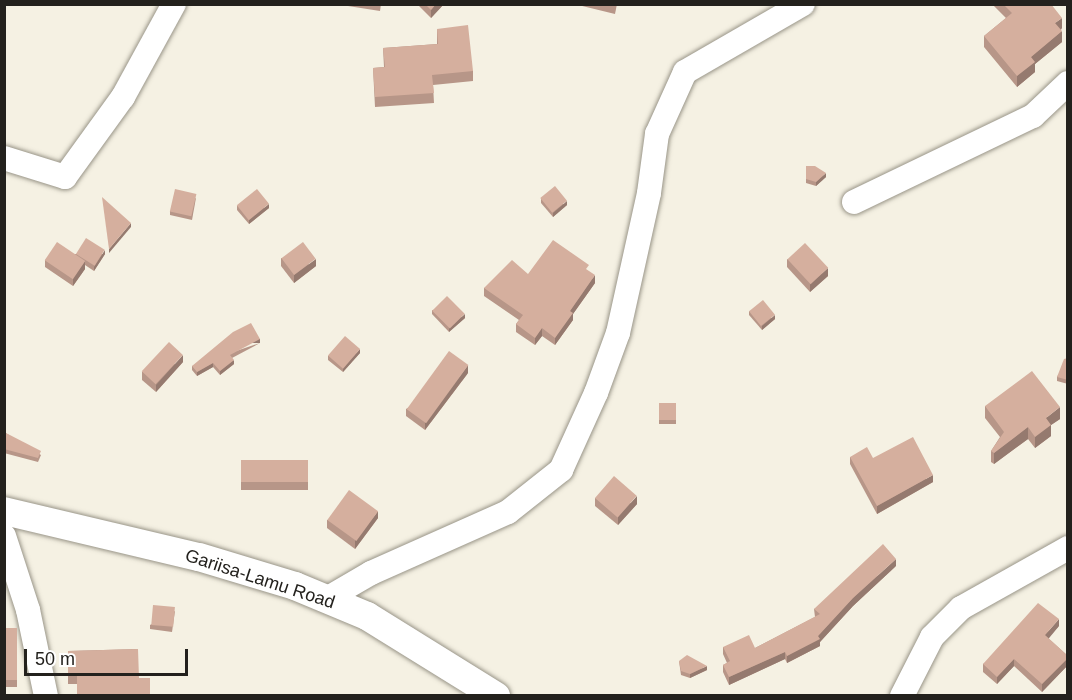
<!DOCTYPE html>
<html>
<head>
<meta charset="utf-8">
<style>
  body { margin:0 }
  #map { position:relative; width:1072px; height:700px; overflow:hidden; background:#f5f1e3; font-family:Helvetica,sans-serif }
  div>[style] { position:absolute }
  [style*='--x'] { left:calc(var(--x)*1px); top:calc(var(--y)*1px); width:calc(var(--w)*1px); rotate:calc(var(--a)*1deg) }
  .roads { filter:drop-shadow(0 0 2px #999588) drop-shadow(0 0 2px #999588) }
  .minor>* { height:24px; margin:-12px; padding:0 12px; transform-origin:12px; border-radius:12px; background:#fff }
  .tertiary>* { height:28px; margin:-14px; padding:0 14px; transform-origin:14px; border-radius:14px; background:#fff }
  .wall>* { inset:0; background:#b79688; transform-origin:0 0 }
  .shaded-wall>* { inset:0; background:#957a6f; transform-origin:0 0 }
  .building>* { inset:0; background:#d5af9e; transform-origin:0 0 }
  span { translate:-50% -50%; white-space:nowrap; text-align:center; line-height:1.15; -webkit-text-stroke:4.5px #fff; paint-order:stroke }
  .street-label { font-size:18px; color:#23211d }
  .frame { position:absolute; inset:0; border:6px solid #23211d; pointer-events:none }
  .scale { position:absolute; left:24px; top:649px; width:164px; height:27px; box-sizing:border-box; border:3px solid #23211d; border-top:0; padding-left:8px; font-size:18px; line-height:21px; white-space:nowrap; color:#23211d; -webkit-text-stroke:4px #fff; paint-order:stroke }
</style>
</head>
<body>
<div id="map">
  <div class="roads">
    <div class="minor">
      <div style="--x:4;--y:158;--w:64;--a:17.3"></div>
      <div style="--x:65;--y:177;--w:99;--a:-54.1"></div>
      <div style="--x:123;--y:97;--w:106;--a:-61.3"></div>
      <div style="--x:854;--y:202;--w:199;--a:-25.7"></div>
      <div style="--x:1033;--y:116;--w:48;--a:-43.3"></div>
      <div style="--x:4;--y:536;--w:78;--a:72"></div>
      <div style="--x:28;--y:610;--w:88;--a:78.2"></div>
      <div style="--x:328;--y:598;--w:50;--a:-30.2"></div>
      <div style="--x:371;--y:573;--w:150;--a:-24"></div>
      <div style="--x:508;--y:512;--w:68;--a:-38.4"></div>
      <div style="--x:561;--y:470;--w:85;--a:-65.6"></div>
      <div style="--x:596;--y:393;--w:64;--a:-69.9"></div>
      <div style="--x:618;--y:333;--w:143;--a:-77.5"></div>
      <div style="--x:649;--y:193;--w:60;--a:-82.3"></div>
      <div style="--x:657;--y:134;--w:68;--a:-65.7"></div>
      <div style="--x:685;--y:72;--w:136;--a:-30"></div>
      <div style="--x:902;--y:696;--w:66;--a:-63"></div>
      <div style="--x:932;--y:637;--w:41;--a:-45"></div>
      <div style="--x:961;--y:608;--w:123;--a:-29.3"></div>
    </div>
    <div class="tertiary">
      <div style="--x:4;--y:511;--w:200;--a:13.3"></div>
      <div style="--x:199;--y:557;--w:100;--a:16.8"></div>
      <div style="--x:295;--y:586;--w:78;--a:22.6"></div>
      <div style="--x:367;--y:616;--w:152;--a:31.8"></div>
    </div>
  </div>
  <div class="wall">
    <div style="clip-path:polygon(348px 4px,381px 4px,380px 11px,348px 6px)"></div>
    <div style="clip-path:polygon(417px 4px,444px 4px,431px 18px)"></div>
    <div style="clip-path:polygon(574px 4px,617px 4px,615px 14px)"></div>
    <div style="clip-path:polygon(992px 4px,1034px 4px,1062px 28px,1061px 30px,1062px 42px,1035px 64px,1035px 72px,1017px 87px,984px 47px,984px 36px,1006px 18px)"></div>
    <div style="clip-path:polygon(437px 29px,473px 71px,473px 81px,433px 85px,434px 103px,375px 107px,373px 68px,384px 67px,383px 48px,437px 44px)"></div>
    <div style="clip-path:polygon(806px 166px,826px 177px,816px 186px,806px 183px)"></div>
    <div style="clip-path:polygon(196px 198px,192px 220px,170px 215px,170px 211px)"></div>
    <div style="clip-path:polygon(541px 199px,567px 205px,553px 217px,541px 203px)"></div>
    <div style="clip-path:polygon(237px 206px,269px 208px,249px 224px,237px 210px)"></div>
    <div style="clip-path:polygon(75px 254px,105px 254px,94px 271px,85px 265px,85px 269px,73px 286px,45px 267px,45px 260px)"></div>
    <div style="clip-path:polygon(281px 258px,316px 266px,294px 283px,281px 266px)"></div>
    <div style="clip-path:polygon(787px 259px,828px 276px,810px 292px,787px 267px)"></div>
    <div style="clip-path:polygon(589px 272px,595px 283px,573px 314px,573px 320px,555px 345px,542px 336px,535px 345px,516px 332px,516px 324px,519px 320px,484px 296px,484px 288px,528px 274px)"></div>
    <div style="clip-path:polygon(432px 310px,465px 318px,449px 332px,432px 314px)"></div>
    <div style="clip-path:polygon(749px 311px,775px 319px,762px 330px,749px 315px)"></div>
    <div style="clip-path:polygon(260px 343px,232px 358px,234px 364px,220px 375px,213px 367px,197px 376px,192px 370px,192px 366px)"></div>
    <div style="clip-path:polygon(360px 353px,343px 372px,328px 360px,328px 356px)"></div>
    <div style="clip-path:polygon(1068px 358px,1068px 384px,1057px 381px,1057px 377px)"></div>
    <div style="clip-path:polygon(183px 362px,156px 392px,142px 380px,142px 372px)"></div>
    <div style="clip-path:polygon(468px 373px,425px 430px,406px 416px,406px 409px)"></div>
    <div style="left:659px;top:403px;width:17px;height:21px"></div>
    <div style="clip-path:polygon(985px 406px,1060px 419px,1051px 425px,1051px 436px,1035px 448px,1028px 439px,994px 464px,991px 462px,991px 451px,1000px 437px,985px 418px)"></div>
    <div style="clip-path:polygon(4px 432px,41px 455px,38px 462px,4px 453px)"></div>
    <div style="clip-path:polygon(850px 457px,873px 458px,933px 482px,877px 514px,850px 464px)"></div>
    <div style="left:308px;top:460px;width:30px;height:67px;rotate:90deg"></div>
    <div style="clip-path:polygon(595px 498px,637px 504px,618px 525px,595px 506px)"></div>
    <div style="clip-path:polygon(378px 518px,355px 549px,327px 528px,327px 520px)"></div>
    <div style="clip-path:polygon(896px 566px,853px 606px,820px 642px,820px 646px,787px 663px,785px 659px,729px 685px,723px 672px,723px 665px,727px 663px,723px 654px,723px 647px,755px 648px,815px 617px,814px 609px)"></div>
    <div style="clip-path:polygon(175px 611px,172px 632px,150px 629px,150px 625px)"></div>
    <div style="clip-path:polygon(1059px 626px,1048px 638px,1068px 656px,1068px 665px,1042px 692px,1014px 666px,997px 684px,983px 672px,983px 664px)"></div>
    <div style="left:4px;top:628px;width:13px;height:59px"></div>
    <div style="clip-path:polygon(138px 649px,77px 684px,68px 684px,68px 651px)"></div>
    <div style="clip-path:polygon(679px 661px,707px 670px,690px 678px,681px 675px)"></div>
  </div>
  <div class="shaded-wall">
    <div style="clip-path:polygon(436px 4px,444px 4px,431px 18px,431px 10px)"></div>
    <div style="clip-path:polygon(1062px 18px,1062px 28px,1055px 34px,1055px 23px)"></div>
    <div style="clip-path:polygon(1062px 31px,1062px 42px,1035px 64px,1035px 72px,1017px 87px,1017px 76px,1031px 57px)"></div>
    <div style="clip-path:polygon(826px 173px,826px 177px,816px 186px,816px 182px)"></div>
    <div style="clip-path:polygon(567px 201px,567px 205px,553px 217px,553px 213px)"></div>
    <div style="clip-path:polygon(269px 204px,269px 208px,249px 224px,249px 220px)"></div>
    <div style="clip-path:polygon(131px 223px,131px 227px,109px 253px,109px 249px)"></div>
    <div style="clip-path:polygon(105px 250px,105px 254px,94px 271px,94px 267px)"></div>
    <div style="clip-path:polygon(316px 259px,316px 266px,294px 283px,294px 275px)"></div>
    <div style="clip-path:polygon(85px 261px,85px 269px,73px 286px,73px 278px)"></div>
    <div style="clip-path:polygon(828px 268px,828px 276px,810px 292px,810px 284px)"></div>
    <div style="clip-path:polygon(595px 275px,595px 283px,573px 314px,573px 320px,555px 345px,555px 338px,570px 311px)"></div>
    <div style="clip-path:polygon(465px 314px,465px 318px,449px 332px,449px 328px)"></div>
    <div style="clip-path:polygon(775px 315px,775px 319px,762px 330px,762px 326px)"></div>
    <div style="clip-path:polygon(542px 328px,542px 336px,535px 345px,535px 338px)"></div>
    <div style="left:260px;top:339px;width:4px;height:34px;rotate:90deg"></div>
    <div style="clip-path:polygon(360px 349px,360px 353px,343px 372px,343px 368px)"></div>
    <div style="clip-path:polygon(183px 355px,183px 362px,156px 392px,156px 385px)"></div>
    <div style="clip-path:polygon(234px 360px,234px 364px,220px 375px,220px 371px)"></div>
    <div style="clip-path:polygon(213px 363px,213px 367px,197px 376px,197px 372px)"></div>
    <div style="clip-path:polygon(468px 365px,468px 373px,425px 430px,425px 423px)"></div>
    <div style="clip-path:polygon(1060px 407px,1060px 419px,1051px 425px,1051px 436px,1035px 448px,1035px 437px,1046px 418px)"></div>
    <div style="clip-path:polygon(1028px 427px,1028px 439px,994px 464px,994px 453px)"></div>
    <div style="clip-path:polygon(933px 475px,933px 482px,877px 514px,877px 506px)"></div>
    <div style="clip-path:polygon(637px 496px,637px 504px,618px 525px,618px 517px)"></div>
    <div style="clip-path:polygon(378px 511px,378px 518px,355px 549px,355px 541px)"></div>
    <div style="clip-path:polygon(896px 559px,896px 566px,853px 606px,820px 642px,820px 646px,787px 663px,787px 656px,818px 636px,853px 598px)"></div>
    <div style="clip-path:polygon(1059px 619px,1059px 626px,1045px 643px,1045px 635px)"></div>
    <div style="clip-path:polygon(785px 652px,785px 659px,729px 685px,729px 677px)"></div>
    <div style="clip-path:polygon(1068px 658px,1068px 665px,1042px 692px,1042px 684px)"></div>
    <div style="clip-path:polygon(1014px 659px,1014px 666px,997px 684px,997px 677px)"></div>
    <div style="clip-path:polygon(707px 666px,707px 670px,690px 678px,690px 674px)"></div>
  </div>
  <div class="building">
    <div style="clip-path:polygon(425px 4px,436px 4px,431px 10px)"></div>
    <div style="clip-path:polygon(1003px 4px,1034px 4px,1035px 6px,1040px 4px,1041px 6px,1043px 4px,1051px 4px,1062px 18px,1055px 23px,1062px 31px,1031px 57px,1035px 62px,1017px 76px,984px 36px,1012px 13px)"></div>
    <div style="clip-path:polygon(468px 25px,473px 71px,432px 75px,434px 93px,375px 97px,373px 68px,385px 67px,383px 48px,438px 44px,437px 29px)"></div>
    <div style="clip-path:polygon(806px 166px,815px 166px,826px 173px,816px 182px,806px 179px)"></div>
    <div style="left:555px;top:186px;width:19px;height:19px;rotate:51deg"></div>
    <div style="left:175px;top:189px;width:22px;height:23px;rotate:13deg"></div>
    <div style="left:257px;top:189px;width:19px;height:26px;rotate:51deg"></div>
    <div style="clip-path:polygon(102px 197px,131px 223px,109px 249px)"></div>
    <div style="left:86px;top:238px;width:22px;height:19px;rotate:32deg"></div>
    <div style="clip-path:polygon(553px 240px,589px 265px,586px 269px,595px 275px,570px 311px,573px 313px,555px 338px,542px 328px,535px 338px,516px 324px,523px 315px,484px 288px,512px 260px,528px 274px)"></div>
    <div style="left:57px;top:242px;width:34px;height:22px;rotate:34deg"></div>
    <div style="left:303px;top:242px;width:21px;height:27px;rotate:53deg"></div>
    <div style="left:805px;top:243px;width:34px;height:24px;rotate:47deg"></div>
    <div style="left:447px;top:296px;width:25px;height:21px;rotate:45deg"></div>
    <div style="left:763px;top:300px;width:19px;height:18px;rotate:51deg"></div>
    <div style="clip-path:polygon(251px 323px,260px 339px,230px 355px,234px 360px,220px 371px,213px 363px,197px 372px,192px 366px,233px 332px)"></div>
    <div style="left:345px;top:336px;width:20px;height:26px;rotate:41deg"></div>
    <div style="left:169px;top:342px;width:19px;height:40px;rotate:43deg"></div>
    <div style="left:449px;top:351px;width:24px;height:72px;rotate:36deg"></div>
    <div style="clip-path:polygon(1068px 358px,1068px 380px,1057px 377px,1064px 359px)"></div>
    <div style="clip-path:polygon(1032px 371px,1060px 407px,1046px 418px,1051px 425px,1035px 437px,1028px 427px,994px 453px,991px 451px,1004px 432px,985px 406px)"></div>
    <div style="left:659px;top:403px;width:17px;height:17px"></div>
    <div style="clip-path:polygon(4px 432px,41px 451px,38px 458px,4px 449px)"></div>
    <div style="clip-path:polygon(913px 437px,933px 475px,877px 506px,850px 457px,867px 447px,873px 458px)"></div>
    <div style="left:308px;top:460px;width:22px;height:67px;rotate:90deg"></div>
    <div style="left:614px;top:476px;width:30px;height:29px;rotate:41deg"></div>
    <div style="left:349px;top:490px;width:36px;height:37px;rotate:36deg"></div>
    <div style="clip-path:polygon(883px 544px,896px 559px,853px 598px,818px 636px,820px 639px,787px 656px,785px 652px,729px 677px,723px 665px,730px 661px,723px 647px,749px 635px,755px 648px,820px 614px,814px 609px)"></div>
    <div style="clip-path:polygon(1038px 603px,1059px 619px,1045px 635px,1068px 656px,1068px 658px,1042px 684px,1014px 659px,997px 677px,983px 664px)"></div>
    <div style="left:153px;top:605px;width:22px;height:20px;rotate:5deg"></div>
    <div style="left:4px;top:628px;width:13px;height:52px"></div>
    <div style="clip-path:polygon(138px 649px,139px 678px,150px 678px,150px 696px,77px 696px,77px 673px,68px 673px,68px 651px)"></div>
    <div style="clip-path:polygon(687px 655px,707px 666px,690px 674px,681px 671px,679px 661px)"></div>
  </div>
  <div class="street-label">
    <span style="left:260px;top:579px;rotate:18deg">Gariisa-Lamu Road</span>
  </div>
  <div class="frame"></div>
  <div class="scale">50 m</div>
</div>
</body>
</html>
